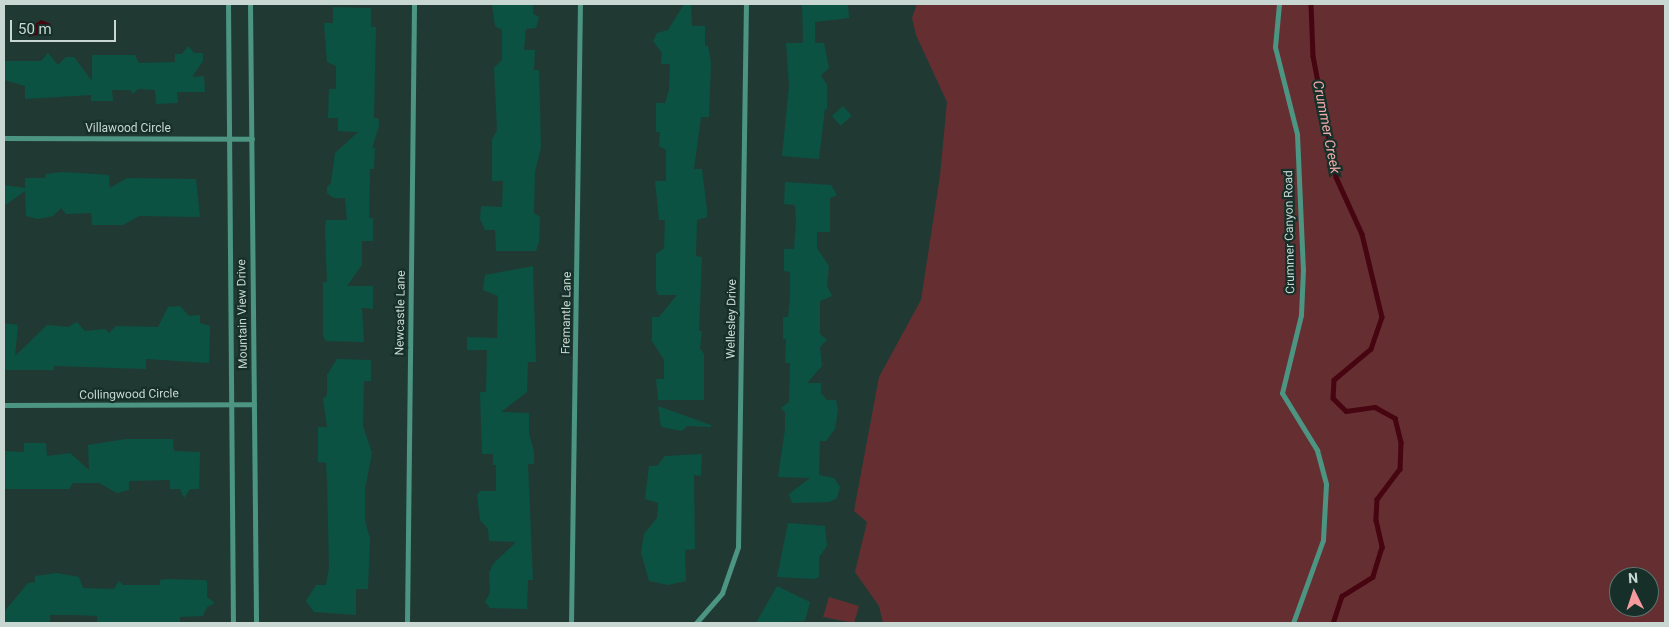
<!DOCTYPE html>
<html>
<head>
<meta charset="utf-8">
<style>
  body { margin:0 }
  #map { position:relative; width:1669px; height:627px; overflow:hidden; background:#203a33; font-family:Roboto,sans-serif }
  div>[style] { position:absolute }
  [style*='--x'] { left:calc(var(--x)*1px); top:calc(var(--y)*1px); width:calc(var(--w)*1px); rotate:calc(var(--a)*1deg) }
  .green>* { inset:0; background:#652f32 }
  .water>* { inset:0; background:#460510 }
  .stream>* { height:4.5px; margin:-2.25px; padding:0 2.25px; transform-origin:2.25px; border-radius:2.25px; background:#460510 }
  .building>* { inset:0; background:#0b5243; transform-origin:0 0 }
  .minor>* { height:5px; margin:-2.5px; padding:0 2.5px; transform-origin:2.5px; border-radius:2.5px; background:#4c9582 }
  span { translate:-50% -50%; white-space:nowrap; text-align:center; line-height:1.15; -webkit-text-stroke:4.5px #163029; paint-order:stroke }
  .street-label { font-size:12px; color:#c8d7d2 }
  .water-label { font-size:14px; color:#f4a9aa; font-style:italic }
  .frame { position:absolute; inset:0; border:5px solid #c8d7d2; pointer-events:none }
  .north { position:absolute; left:1609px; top:567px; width:50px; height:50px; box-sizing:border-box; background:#163029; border:1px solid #5d736d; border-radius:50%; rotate:356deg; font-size:14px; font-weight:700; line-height:20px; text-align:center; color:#c8d7d2 }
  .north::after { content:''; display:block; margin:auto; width:18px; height:22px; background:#f59b9d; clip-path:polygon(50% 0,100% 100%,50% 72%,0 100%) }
  .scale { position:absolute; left:10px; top:20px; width:106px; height:22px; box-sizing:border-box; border:2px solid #c8d7d2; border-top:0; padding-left:6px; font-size:15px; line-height:18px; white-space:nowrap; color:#c8d7d2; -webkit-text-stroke:4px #163029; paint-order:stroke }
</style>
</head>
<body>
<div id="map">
  <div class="green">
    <div style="clip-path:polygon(evenodd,917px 4px,1665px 4px,1665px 623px,883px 623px,879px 606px,855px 572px,867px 522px,854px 511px,879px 377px,921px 300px,940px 176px,947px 102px,916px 35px,912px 18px,917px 4px,1619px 577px,1649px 577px,1649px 607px,1619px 607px,1619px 577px)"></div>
    <div style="clip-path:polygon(829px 597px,859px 606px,854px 623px,823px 617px)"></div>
  </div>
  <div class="water">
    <div style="clip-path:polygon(41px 20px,51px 24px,48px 32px,29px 37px,28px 29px)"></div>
  </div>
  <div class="stream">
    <div style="--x:1311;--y:4;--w:52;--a:87.8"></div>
    <div style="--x:1313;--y:56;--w:123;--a:79.2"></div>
    <div style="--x:1336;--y:177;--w:63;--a:65.5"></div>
    <div style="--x:1362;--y:234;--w:85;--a:76.5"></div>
    <div style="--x:1382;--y:317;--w:34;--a:109"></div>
    <div style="--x:1371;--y:349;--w:48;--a:140"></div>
    <div style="--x:1334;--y:380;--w:18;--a:93"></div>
    <div style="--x:1333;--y:398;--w:18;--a:45"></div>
    <div style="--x:1346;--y:411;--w:29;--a:-8"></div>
    <div style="--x:1375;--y:407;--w:23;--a:29"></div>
    <div style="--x:1395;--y:418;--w:25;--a:76"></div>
    <div style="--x:1401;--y:442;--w:27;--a:92"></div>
    <div style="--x:1400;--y:469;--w:38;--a:127"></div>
    <div style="--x:1377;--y:499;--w:21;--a:93"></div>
    <div style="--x:1376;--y:520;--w:28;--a:77"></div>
    <div style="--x:1382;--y:547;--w:31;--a:107"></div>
    <div style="--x:1373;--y:577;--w:36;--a:148"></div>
    <div style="--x:1342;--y:596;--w:28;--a:108"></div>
  </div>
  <div class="building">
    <div style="clip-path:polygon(492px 4px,533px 4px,533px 14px,539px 17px,536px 28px,526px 29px,524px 50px,535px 50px,534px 70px,539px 70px,541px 147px,535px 172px,534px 213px,540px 217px,539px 242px,536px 251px,496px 251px,495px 230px,485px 230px,480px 219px,481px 206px,502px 207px,503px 181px,492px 181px,492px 140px,497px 130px,494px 68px,502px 60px,502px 30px,495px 26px)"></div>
    <div style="clip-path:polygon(684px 4px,691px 4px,692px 26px,705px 26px,705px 46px,708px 46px,711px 63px,709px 117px,701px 117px,694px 169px,702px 169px,707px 210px,707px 217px,697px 220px,696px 256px,702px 257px,699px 331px,702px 331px,700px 349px,704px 354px,704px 400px,658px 400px,656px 379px,664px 379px,664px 360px,652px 341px,652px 317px,659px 317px,677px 295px,658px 295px,656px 289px,656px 254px,664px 248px,665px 220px,659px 220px,655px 181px,666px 181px,666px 150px,659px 146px,660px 132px,656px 132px,656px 103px,665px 103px,669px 90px,670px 64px,661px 64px,662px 53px,653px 41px,657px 33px,668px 30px)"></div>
    <div style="clip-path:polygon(802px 4px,848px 4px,849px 18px,815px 22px,815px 43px,824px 43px,829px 68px,821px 75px,827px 85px,827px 110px,825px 108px,819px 159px,782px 156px,789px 86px,786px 43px,803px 43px)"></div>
    <div style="clip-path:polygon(333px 7px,371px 8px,371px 27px,376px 27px,374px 118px,378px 118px,379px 126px,372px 148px,375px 148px,374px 169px,370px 169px,369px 218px,373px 218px,373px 241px,362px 241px,362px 265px,347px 286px,373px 286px,373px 309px,362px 308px,364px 342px,326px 341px,323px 336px,323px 282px,327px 282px,325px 226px,326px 220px,347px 220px,345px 198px,334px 198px,327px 193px,327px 187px,331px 183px,335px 153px,358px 132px,338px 131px,338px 118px,328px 118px,329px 89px,336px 89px,336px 66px,327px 62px,324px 23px,333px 23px)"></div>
    <div style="clip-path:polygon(188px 46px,194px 53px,203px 53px,203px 61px,192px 77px,204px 76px,205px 92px,177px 92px,178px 103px,156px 104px,155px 90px,138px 89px,133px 94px,130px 90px,112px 90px,113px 101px,91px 101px,91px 95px,25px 99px,25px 86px,4px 80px,4px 61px,41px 61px,48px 53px,58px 65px,66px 57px,74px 57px,92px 81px,92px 55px,135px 55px,139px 63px,175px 62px,175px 54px,182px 54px)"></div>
    <div style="left:843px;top:106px;width:13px;height:15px;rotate:48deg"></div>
    <div style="clip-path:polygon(62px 172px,109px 175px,110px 188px,127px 178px,196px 179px,200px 217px,139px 216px,123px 225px,92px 225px,91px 213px,66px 214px,61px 208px,53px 216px,38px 219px,26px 216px,25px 191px,4px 206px,4px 185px,25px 188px,25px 178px,45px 178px,46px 174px)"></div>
    <div style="clip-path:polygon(785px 182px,831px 185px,837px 195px,830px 198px,830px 232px,817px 232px,817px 248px,829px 266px,827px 286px,832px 296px,820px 301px,820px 334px,827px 340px,820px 347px,822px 366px,807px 383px,821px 383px,821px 393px,827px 400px,836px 400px,838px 410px,835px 429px,826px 441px,820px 441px,819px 475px,834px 478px,840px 487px,837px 498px,830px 502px,792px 503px,789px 494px,810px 478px,778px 477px,785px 429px,785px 412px,781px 408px,789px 402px,790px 363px,785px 363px,786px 339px,783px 339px,783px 317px,788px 317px,790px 298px,790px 272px,784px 271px,784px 249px,794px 249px,796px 222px,795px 205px,784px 204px)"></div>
    <div style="clip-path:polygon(533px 266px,536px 362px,528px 362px,527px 392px,501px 412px,529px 413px,529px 434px,534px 451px,534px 464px,528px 464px,533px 580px,528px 580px,527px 609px,490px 608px,485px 602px,490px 593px,489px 573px,493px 564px,516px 542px,489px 541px,488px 529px,480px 520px,477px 495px,480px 491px,496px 491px,496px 465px,493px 465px,493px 454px,482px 454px,480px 392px,486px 392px,487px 350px,467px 350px,467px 337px,497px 338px,498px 296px,483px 290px,485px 275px)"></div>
    <div style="clip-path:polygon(180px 306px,189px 316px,200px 315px,200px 323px,210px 326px,209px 363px,146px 359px,146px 369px,54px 366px,54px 370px,4px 370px,4px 323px,18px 325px,15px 356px,47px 325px,68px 327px,77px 322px,85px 331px,105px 329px,109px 333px,116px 326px,158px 327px,168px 307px)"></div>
    <div style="clip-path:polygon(337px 359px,371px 360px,371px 381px,364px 381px,363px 426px,372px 453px,365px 489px,365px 520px,370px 539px,368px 589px,356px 589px,356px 615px,314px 612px,306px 601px,316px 585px,326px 585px,329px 568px,327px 480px,326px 463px,318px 462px,318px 427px,327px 427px,323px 399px,327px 395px,327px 375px)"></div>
    <div style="clip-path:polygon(658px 406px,711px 425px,711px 427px,687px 426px,682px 431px,661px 427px)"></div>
    <div style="clip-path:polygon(173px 439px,174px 451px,200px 452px,199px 489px,190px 489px,184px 498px,180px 489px,170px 489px,170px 480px,129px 481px,129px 490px,117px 493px,99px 483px,73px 483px,69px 489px,4px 489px,4px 451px,24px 452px,24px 443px,46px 443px,47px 456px,70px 453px,89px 470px,88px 445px,126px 439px)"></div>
    <div style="clip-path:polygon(702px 454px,701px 476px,694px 475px,695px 549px,685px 550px,686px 581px,668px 585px,649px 581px,641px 552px,644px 534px,657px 518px,658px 503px,645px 499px,649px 466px,657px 466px,665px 456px)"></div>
    <div style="clip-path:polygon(788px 523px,825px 526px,827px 546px,819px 557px,819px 577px,815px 579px,777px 577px)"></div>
    <div style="clip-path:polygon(57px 573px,79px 577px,83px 588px,114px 589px,119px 581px,123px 585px,160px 585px,160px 580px,166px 579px,203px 580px,207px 581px,207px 597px,215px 603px,207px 607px,203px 616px,180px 617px,180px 623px,97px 623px,97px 616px,72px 615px,50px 615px,50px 623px,4px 623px,4px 612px,28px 583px,35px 582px,35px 576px)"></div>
    <div style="clip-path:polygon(777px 586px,810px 602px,805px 621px,756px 623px)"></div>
  </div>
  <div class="minor">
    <div style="--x:228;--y:4;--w:619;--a:89.54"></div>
    <div style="--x:250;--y:4;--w:619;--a:89.44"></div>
    <div style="--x:1279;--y:4;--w:43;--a:95.3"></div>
    <div style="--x:1275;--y:47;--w:90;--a:75.8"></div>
    <div style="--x:1297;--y:134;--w:135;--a:87.5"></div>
    <div style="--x:1303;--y:269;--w:46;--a:92.5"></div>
    <div style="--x:1301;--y:315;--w:80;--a:103.7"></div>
    <div style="--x:1282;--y:393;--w:67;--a:58.4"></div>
    <div style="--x:1317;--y:450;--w:35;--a:75"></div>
    <div style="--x:1326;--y:484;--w:56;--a:93.1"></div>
    <div style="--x:1323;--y:540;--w:88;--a:109.9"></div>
    <div style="--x:4;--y:138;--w:248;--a:0.2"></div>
    <div style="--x:4;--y:405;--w:250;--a:-0.2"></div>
    <div style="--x:407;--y:623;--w:619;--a:-89.35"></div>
    <div style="--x:571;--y:623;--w:619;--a:-89.17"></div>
    <div style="--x:696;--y:623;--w:40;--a:-49"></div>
    <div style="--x:722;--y:593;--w:49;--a:-70.8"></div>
    <div style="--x:738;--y:547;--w:543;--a:-89.16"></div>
  </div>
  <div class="street-label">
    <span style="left:128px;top:129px">Villawood Circle</span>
    <span style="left:1290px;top:232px;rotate:-91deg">Crummer Canyon Road</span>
    <span style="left:401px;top:313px;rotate:-89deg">Newcastle Lane</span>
    <span style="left:567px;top:313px;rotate:-89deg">Fremantle Lane</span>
    <span style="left:243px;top:314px;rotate:-91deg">Mountain View Drive</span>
    <span style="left:732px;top:319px;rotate:-89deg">Wellesley Drive</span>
    <span style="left:129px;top:395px;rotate:-1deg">Collingwood Circle</span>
  </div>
  <div class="water-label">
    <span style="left:1327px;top:127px;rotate:79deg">Crummer Creek</span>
  </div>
  <div class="frame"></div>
  <div class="north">N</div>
  <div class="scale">50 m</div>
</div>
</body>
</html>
